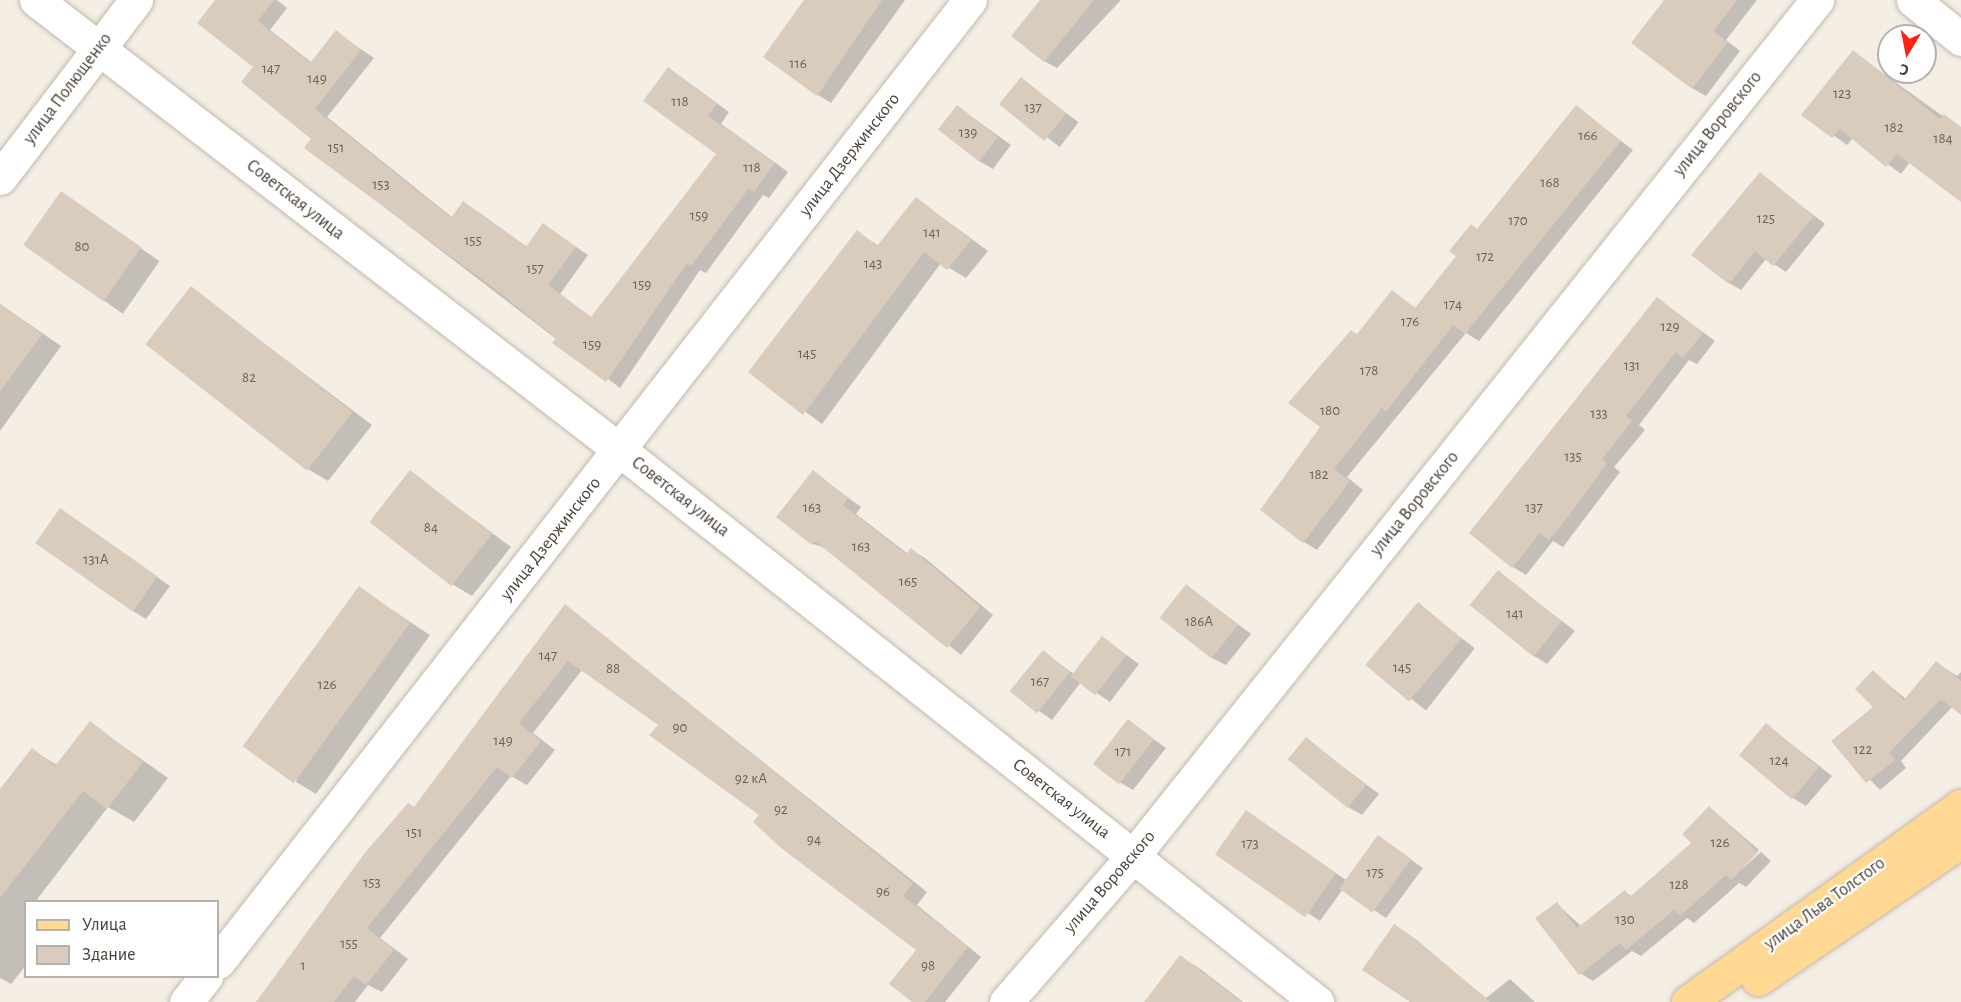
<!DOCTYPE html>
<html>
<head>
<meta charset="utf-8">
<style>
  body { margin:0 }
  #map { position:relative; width:1961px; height:1002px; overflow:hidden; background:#f4eee5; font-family:"Alegreya Sans",sans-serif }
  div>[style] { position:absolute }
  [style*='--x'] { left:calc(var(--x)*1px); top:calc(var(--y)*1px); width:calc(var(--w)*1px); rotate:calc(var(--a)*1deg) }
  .shadow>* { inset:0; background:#0003; transform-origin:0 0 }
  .building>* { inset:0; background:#d9ccbd; transform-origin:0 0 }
  .roads { filter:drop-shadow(0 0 2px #c3b8aa) drop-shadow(0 0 2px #c3b8aa) }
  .minor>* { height:33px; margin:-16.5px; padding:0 16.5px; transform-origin:16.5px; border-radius:16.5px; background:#fff }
  .major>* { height:33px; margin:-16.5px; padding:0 16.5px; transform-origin:16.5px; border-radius:16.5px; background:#ffd893 }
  span { translate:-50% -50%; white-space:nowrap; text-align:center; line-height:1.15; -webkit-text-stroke:4.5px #fff; paint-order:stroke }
  .number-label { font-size:15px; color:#6c6256 }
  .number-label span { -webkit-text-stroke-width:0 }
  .street-label { font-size:18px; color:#473e34 }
  .legend { position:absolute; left:24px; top:900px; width:195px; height:78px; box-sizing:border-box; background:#fff; border:2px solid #b5b2ae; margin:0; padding:8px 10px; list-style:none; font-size:18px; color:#473e34 }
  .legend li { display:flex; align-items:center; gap:12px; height:30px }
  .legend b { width:30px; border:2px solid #b5b2ae }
  .north { position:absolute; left:1877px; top:24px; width:60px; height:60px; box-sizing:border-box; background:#fff; border:2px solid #b5b2ae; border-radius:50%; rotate:190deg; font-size:16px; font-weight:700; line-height:24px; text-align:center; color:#473e34 }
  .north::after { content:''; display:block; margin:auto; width:21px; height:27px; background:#f21; clip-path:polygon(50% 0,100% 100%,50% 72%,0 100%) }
</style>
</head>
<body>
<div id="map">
  <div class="shadow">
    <div style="clip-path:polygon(217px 0,277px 0,287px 8px,270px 30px,312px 63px,336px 32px,374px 58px,327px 117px,453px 218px,477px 211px,527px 247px,544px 225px,588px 255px,560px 294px,592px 318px,718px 154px,681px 77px,729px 112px,721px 124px,788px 172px,769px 198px,763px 195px,706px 273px,700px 270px,620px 388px,306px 147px,313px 139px,255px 67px)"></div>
    <div style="clip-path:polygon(806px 0,905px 0,831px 103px,818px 95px)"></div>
    <div style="clip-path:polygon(1042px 0,1121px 0,1057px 68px,1044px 61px)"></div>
    <div style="clip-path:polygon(1666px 0,1757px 0,1726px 40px,1740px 51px,1706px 96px,1692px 88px)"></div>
    <div style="clip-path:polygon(1853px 52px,1961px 129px,1961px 201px,1910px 162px,1901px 174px,1853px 138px,1847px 145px,1804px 114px)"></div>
    <div style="left:1021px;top:79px;width:72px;height:31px;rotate:37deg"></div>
    <div style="clip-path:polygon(958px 107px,1011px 145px,993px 169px,979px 161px)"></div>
    <div style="clip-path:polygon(1576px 107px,1633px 150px,1479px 341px,1466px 333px,1347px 477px,1363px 490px,1317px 550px,1304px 542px,1322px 427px,1358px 335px,1392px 292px,1417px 309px)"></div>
    <div style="clip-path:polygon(1760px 174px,1825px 224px,1786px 272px,1766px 259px,1741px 290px,1729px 283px)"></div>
    <div style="left:62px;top:193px;width:119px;height:64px;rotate:35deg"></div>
    <div style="clip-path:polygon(917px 199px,988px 251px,966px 278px,941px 263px,822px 424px,750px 371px,857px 232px,879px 246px)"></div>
    <div style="clip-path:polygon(191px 288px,372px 425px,328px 481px,308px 469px)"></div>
    <div style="clip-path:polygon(1658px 299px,1715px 341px,1697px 364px,1689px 360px,1639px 425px,1645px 430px,1614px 467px,1620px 472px,1563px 547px,1553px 541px,1526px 575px,1513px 567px)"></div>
    <div style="clip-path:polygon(0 304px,61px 346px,0 431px)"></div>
    <div style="clip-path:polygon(410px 472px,511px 547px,472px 596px,452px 584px)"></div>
    <div style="clip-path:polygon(813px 472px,861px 507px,856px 514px,908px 554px,911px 550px,925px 558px,993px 615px,961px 655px,828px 549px,813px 544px)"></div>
    <div style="clip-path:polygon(61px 510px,170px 586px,146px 619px,133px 611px)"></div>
    <div style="clip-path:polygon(1498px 572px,1575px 631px,1547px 664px,1534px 656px)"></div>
    <div style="clip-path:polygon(1187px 586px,1251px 634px,1226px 665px,1212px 658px)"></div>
    <div style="clip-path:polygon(359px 588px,430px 635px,316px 794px,296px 782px)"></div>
    <div style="left:1418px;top:604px;width:72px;height:79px;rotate:38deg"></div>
    <div style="clip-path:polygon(566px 606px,927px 892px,917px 905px,981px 957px,945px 1002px,914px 1002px,918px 949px,660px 724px,582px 670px,533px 733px,555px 750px,527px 785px,511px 776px,380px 938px,408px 959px,382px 992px,368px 985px,355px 1002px,256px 1002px,415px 809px)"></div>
    <div style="clip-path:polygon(1103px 638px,1139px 664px,1110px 702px,1081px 682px,1052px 720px,1012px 692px,1043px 652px,1074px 674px)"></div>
    <div style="clip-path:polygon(1937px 663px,1957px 676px,1961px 672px,1961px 713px,1953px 706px,1901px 761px,1906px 768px,1880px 790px,1833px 741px,1875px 707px,1873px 672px,1906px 699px)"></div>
    <div style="clip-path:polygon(1128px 721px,1166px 748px,1133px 790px,1119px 782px)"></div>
    <div style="clip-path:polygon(90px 723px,168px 778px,134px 822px,108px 807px,35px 902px,26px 902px,26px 965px,11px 984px,0 978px,0 792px,32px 750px,57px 765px)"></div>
    <div style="clip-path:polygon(1767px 725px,1832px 776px,1806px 806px,1793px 798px)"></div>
    <div style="clip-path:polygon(1306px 739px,1379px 794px,1362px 815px,1348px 807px)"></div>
    <div style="clip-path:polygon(1710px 808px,1759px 850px,1729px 880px,1761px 852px,1771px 861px,1746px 887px,1739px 883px,1694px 923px,1687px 918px,1641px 956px,1632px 951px,1593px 981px,1580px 973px,1557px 904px,1581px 926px,1625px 892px,1633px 897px,1694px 843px)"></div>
    <div style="clip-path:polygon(1247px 812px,1346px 880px,1378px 837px,1423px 868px,1386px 918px,1343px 889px,1320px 921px,1219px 855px)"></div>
    <div style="clip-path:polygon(1406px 933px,1486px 998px,1510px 979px,1535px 1002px,1410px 1002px)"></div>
    <div style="clip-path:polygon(1180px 957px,1199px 968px,1243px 1002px,1159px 1002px)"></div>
  </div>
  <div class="building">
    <div style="clip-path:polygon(215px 0,274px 0,258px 21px,310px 63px,336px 30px,361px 50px,315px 109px,451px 218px,463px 201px,526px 247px,543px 223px,576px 247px,548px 285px,591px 317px,716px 154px,643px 101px,668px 67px,717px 104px,708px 116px,775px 163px,754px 192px,749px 188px,691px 266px,687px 263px,606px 382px,552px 343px,556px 338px,495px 289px,304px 148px,311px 139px,241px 82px,253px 67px,197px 23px)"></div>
    <div style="clip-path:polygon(804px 0,882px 0,817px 96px,763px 57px)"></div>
    <div style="clip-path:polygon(1040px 0,1094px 0,1044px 62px,1011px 36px)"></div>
    <div style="clip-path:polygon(1664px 0,1737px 0,1713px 31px,1728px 42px,1692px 89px,1631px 43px)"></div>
    <div style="clip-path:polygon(1853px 50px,1940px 119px,1944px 114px,1961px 127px,1961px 202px,1897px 154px,1886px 167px,1840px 129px,1832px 138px,1801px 115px)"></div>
    <div style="left:1021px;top:77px;width:58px;height:35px;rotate:39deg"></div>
    <div style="left:957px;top:105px;width:52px;height:31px;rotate:38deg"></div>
    <div style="clip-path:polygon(1576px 105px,1621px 141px,1465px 334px,1453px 325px,1386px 412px,1382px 408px,1334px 469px,1350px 481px,1303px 543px,1260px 510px,1320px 427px,1288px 403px,1351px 330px,1357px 334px,1392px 290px,1415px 308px,1456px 256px,1449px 251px,1471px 224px,1477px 229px)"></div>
    <div style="clip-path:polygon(1760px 172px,1814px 216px,1773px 266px,1755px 251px,1729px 284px,1691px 255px)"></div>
    <div style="left:61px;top:191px;width:98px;height:66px;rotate:35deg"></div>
    <div style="clip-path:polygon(916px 197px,971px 240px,947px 270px,924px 252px,803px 415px,748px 372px,857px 230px,877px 246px)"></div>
    <div style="left:191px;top:286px;width:205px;height:74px;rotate:38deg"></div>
    <div style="clip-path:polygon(1657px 297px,1703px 333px,1683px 358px,1676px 352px,1626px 416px,1632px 421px,1602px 459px,1607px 463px,1568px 517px,1549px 540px,1540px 533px,1512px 568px,1469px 533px)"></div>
    <div style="clip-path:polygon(0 304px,42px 334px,0 392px)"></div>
    <div style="left:410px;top:470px;width:104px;height:66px;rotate:38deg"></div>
    <div style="clip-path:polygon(813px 470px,848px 498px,843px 505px,906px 554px,911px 548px,980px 607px,947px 648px,815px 541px,812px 545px,776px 517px)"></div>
    <div style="left:60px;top:508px;width:119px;height:43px;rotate:35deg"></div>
    <div style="left:1498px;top:570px;width:82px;height:45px;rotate:39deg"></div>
    <div style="left:1186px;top:584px;width:66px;height:43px;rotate:38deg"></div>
    <div style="left:359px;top:586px;width:63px;height:198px;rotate:36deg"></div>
    <div style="left:1418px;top:602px;width:57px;height:82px;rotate:40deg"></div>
    <div style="clip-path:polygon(565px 604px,913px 883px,903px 896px,968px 947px,925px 1002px,912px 1002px,889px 984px,916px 950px,781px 848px,753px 822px,759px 815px,649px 735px,658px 725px,568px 661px,519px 723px,541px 741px,512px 778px,497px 767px,367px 928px,394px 950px,366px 985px,354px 976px,334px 1002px,256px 1002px,364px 854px,408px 803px,414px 807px)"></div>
    <div style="left:1102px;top:636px;width:31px;height:51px;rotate:38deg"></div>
    <div style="left:1043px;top:650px;width:35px;height:53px;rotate:39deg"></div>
    <div style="clip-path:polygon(1936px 661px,1961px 681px,1961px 715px,1941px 699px,1889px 753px,1895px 760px,1866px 783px,1831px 741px,1873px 707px,1855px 689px,1873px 670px,1904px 700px)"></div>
    <div style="left:1128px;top:719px;width:33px;height:57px;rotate:38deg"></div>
    <div style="clip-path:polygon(90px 721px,143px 762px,107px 809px,83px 791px,0 898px,0 789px,32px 748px,55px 766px)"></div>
    <div style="left:1766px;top:723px;width:69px;height:42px;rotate:40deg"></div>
    <div style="left:1306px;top:737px;width:77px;height:29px;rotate:39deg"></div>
    <div style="clip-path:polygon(1709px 806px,1758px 852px,1731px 880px,1726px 875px,1680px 916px,1674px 910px,1626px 950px,1620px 943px,1579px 975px,1535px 918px,1557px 902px,1577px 928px,1625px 890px,1630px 897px,1691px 843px,1682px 834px)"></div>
    <div style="left:1246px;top:810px;width:110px;height:54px;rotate:35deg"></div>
    <div style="left:1378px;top:835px;width:41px;height:66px;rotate:36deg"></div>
    <div style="clip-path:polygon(1394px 924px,1417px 940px,1490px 1002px,1410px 1002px,1362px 970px)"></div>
    <div style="clip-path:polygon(1180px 955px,1218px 984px,1241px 1002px,1144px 1002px)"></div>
  </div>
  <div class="roads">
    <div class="minor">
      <div style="--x:36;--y:0;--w:739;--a:37.63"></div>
      <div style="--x:621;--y:451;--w:888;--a:38.37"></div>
      <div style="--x:1913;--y:0;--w:62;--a:39.1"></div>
      <div style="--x:0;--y:178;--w:224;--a:-52.6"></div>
      <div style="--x:218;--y:962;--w:1221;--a:-51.99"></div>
      <div style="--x:186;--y:1002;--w:33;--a:-52"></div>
      <div style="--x:1006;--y:1002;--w:194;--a:-49"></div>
      <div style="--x:1133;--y:856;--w:1096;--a:-51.37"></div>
    </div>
    <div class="major">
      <div style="--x:1758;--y:979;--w:245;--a:-34.2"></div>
      <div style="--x:1688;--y:1002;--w:336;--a:-35.7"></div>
    </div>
  </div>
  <div class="number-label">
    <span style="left:798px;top:64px">116</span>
    <span style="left:271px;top:69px">147</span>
    <span style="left:317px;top:79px">149</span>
    <span style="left:1842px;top:94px">123</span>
    <span style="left:680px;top:102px">118</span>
    <span style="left:1033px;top:108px">137</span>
    <span style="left:1894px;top:128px">182</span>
    <span style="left:968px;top:133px">139</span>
    <span style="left:1588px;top:136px">166</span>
    <span style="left:1943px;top:139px">184</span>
    <span style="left:336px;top:148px">151</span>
    <span style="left:752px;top:168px">118</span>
    <span style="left:1550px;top:183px">168</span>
    <span style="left:381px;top:185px">153</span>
    <span style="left:699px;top:216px">159</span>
    <span style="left:1766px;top:219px">125</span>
    <span style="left:1518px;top:221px">170</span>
    <span style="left:932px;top:233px">141</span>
    <span style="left:473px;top:241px">155</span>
    <span style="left:82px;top:247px">80</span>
    <span style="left:1485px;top:257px">172</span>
    <span style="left:873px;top:264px">143</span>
    <span style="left:535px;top:269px">157</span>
    <span style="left:642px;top:285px">159</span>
    <span style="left:1453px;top:305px">174</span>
    <span style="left:1410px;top:322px">176</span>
    <span style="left:1670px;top:327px">129</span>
    <span style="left:592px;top:345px">159</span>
    <span style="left:807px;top:354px">145</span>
    <span style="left:1632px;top:366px">131</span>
    <span style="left:1369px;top:371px">178</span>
    <span style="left:249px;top:378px">82</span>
    <span style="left:1330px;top:411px">180</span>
    <span style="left:1599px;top:414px">133</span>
    <span style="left:1573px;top:457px">135</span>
    <span style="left:1319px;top:475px">182</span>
    <span style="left:812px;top:508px">163</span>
    <span style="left:1534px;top:508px">137</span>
    <span style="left:431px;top:528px">84</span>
    <span style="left:861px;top:547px">163</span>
    <span style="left:96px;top:560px">131А</span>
    <span style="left:908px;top:582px">165</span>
    <span style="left:1515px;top:614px">141</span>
    <span style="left:1199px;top:622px">186А</span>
    <span style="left:548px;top:656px">147</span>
    <span style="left:1402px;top:668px">145</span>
    <span style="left:613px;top:669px">88</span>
    <span style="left:1040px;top:682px">167</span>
    <span style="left:327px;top:685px">126</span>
    <span style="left:680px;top:728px">90</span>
    <span style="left:503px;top:741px">149</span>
    <span style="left:1863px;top:750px">122</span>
    <span style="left:1123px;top:752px">171</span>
    <span style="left:1779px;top:761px">124</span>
    <span style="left:751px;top:779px">92 кА</span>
    <span style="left:781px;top:810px">92</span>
    <span style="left:414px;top:833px">151</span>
    <span style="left:814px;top:840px">94</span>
    <span style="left:1720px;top:843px">126</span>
    <span style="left:1250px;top:844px">173</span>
    <span style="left:1375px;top:873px">175</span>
    <span style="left:372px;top:883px">153</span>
    <span style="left:1679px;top:885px">128</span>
    <span style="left:883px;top:892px">96</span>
    <span style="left:1625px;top:920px">130</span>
    <span style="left:349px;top:944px">155</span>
    <span style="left:303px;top:966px">1</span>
    <span style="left:928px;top:966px">98</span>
  </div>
  <div class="street-label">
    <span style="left:68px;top:89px;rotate:-53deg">улица Полющенко</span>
    <span style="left:1718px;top:124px;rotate:-51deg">улица Воровского</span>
    <span style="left:850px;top:155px;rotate:-52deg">улица Дзержинского</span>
    <span style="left:295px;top:200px;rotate:38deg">Советская улица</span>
    <span style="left:680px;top:497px;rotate:38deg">Советская улица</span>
    <span style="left:1415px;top:504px;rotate:-51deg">улица Воровского</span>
    <span style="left:551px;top:539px;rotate:-52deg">улица Дзержинского</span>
    <span style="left:1061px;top:799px;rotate:38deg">Советская улица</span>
    <span style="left:1110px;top:882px;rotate:-49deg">улица Воровского</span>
    <span style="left:1825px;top:904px;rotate:-36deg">улица Льва Толстого</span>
  </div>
  <ul class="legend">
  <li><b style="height:8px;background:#ffd893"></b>Улица</li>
  <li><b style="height:16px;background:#d9ccbd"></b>Здание</li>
  </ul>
  <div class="north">С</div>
</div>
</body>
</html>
